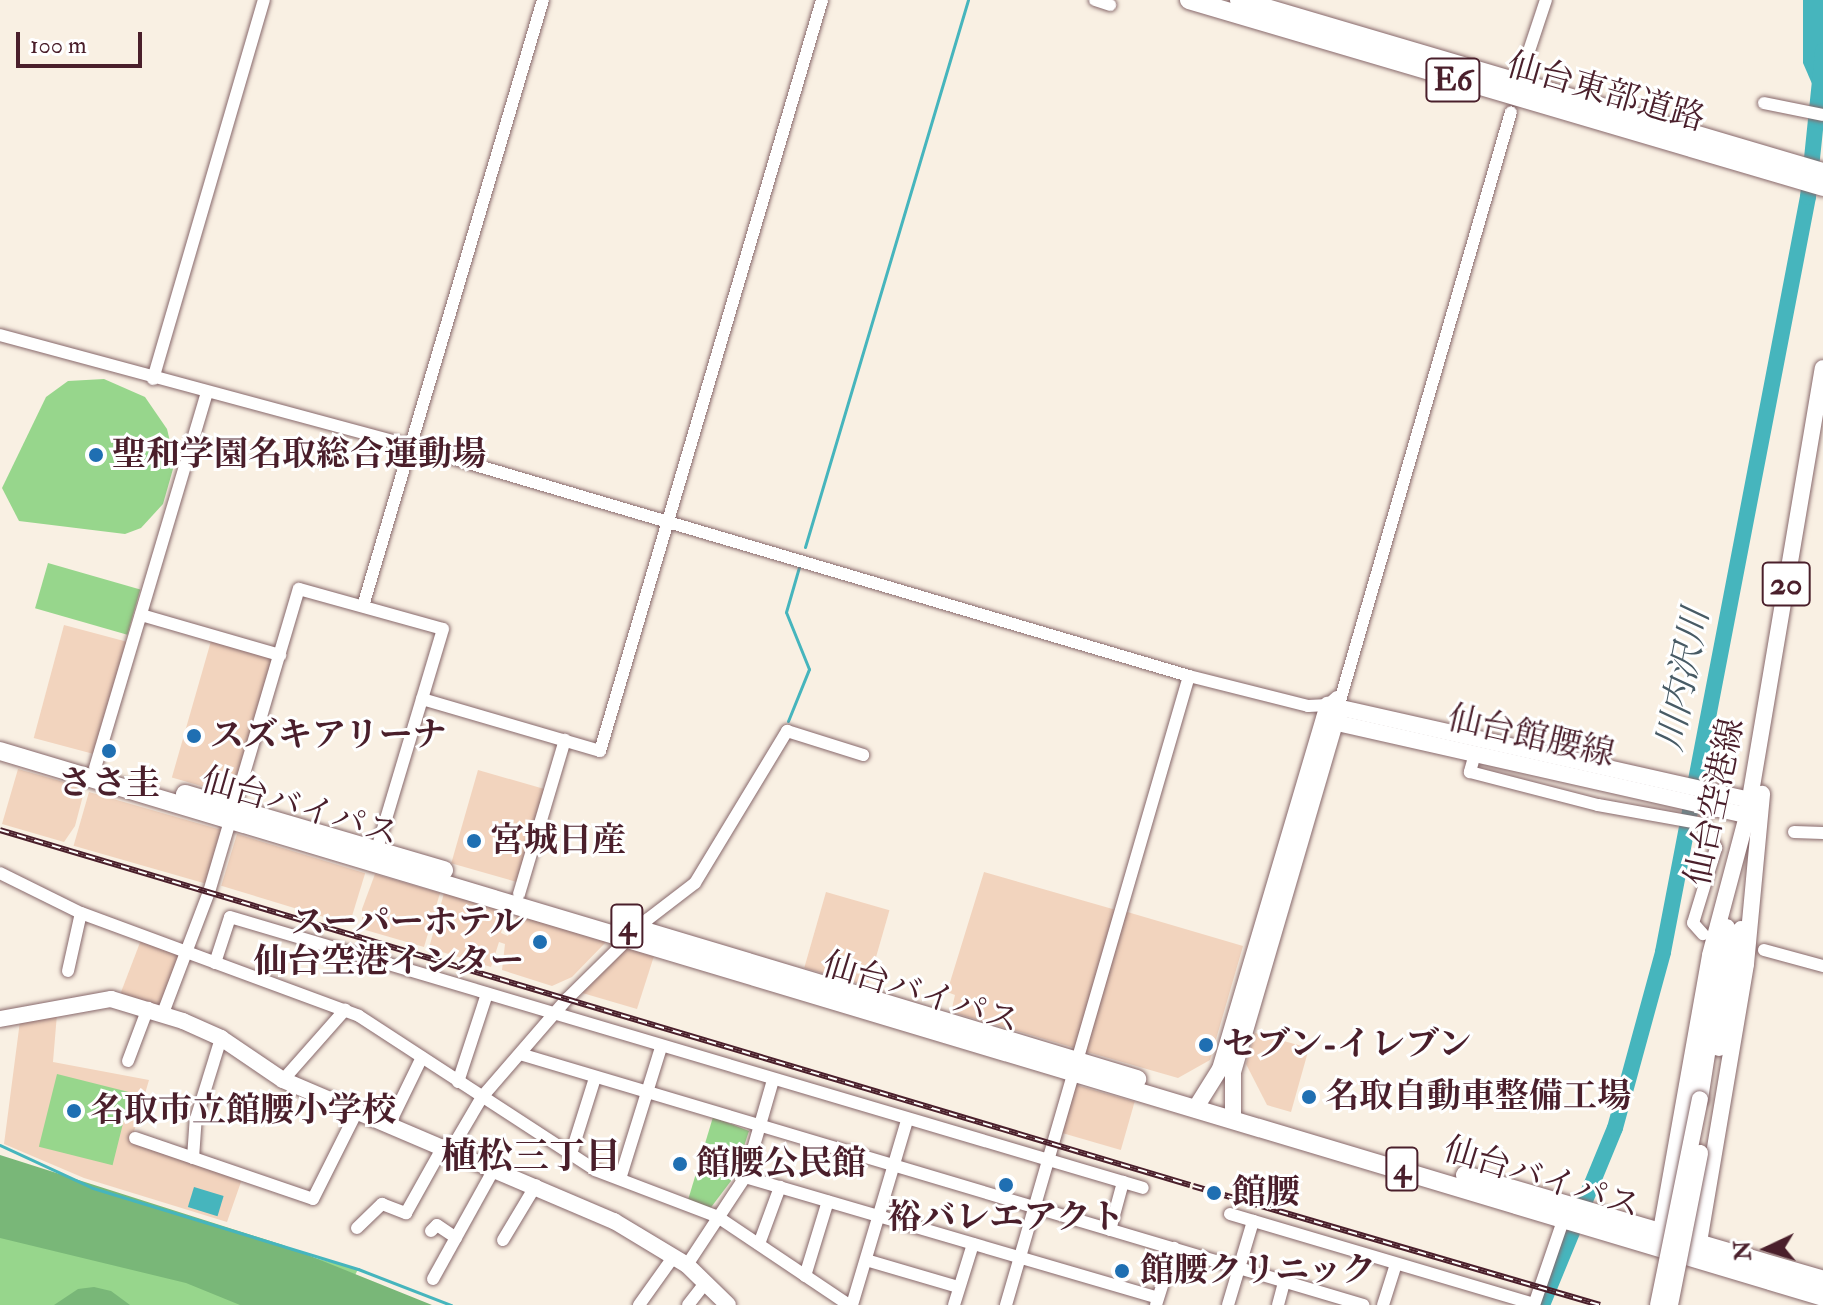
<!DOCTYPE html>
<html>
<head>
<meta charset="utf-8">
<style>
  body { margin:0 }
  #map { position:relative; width:1823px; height:1305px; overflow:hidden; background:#f9f0e3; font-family:"IM FELL Double Pica","Noto Serif JP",serif }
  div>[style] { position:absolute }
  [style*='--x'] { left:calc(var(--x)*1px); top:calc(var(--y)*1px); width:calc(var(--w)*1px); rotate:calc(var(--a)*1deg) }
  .built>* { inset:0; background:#f2d4be; transform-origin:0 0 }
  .green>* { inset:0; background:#97d68c; transform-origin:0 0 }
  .forest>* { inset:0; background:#79b778 }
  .water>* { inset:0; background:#46b5bd; transform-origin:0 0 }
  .stream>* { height:3px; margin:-1.5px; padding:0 1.5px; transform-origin:1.5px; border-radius:1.5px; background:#46b5bd }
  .river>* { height:16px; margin:-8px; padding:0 8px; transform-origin:8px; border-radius:8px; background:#46b5bd }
  .roads { filter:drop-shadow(0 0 2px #87686b) drop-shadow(0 0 2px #87686b) }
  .minor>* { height:12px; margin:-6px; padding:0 6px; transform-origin:6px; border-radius:6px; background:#fff }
  .major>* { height:16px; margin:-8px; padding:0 8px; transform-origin:8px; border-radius:8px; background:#fff }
  .highway>* { height:18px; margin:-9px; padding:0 9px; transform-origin:9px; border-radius:9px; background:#fff }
  .rail>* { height:6px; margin-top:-3px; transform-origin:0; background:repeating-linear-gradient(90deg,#fff 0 9px,#4a1f2b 0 18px); box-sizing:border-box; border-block:2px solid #4a1f2b }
  .bridges { filter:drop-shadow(0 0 2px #87686b) drop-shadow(0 0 2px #87686b) }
  .major-bridge>* { height:16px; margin:-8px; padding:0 8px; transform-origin:8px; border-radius:8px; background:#fff }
  .dots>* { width:22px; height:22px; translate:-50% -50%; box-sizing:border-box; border:4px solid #fff; border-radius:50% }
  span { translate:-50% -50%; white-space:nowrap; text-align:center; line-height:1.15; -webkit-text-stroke:6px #fff; paint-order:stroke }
  .shield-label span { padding:2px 6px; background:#fff; border:2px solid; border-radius:6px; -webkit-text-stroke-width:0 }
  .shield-label { font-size:32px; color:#4a1f2b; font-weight:700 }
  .street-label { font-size:34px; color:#4a1f2b }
  .poi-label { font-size:34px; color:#4a1f2b; font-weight:700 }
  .left { translate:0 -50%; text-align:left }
  .right { translate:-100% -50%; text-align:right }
  .water-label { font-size:36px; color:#485b65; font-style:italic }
  .neighbourhood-label { font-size:36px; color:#4a1f2b; font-weight:700 }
  .north { position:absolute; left:1727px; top:1209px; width:80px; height:80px; -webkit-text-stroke:6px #fff; paint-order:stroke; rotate:266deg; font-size:22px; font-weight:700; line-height:32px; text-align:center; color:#4a1f2b }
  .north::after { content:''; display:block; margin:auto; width:28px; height:36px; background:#4a1f2b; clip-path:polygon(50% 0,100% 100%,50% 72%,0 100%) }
  .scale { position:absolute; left:16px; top:32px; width:126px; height:36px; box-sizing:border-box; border:4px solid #4a1f2b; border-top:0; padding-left:10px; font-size:24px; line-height:28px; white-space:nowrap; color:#4a1f2b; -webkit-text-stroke:6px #fff; paint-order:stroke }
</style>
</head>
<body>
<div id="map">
  <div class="built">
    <div style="left:64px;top:625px;width:66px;height:117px;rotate:15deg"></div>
    <div style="left:211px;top:641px;width:65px;height:142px;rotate:16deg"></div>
    <div style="clip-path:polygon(18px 769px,85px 788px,75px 826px,64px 842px,2px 824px)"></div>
    <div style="left:478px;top:770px;width:69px;height:97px;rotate:16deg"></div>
    <div style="left:89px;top:792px;width:137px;height:56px;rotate:16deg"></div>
    <div style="left:237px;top:834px;width:134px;height:54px;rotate:17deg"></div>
    <div style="clip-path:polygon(984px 872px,1116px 910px,1075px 1048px,951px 1012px,955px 995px,947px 992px)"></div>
    <div style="clip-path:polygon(375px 874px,440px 893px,424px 947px,362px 929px,362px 909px)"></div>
    <div style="left:826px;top:892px;width:66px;height:79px;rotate:16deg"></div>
    <div style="clip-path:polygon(444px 893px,507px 912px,501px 933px,508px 936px,517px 915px,606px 942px,572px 977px,552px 986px,502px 970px,505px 944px,499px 942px,491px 967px,429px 948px)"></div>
    <div style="clip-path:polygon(1124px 911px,1243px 946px,1210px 1060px,1178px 1078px,1084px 1051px)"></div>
    <div style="left:141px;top:940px;width:42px;height:57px;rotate:21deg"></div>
    <div style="clip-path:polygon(625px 948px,654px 956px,637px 1009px,579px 992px)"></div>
    <div style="clip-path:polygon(57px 1014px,53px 1062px,149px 1080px,131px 1142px,242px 1179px,227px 1222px,84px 1178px,4px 1144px,20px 1021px)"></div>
    <div style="clip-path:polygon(1255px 1033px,1309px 1048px,1291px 1112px,1267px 1105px,1246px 1064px)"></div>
    <div style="left:1076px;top:1085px;width:61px;height:50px;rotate:16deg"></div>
  </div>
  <div class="green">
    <div style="clip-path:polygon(104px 379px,145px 397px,167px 429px,175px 462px,163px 504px,141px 528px,125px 534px,19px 521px,2px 488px,46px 397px,68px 381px)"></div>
    <div style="left:48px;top:563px;width:96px;height:47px;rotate:16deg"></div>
    <div style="left:57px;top:1074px;width:76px;height:75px;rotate:14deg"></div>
    <div style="clip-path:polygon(713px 1117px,749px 1131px,734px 1177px,709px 1210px,688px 1200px)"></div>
    <div style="clip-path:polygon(0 1178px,358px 1269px,341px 1305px,0 1305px)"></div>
  </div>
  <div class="forest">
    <div style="clip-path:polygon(0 1155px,283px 1245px,432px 1305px,240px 1305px,186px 1283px,0 1238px)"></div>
    <div style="clip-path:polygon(94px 1287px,111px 1291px,130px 1305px,54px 1305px,78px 1289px)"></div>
  </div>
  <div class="water">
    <div style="clip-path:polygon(1803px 0,1823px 0,1823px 89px,1813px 86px,1803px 63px)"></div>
    <div style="left:194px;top:1187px;width:31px;height:21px;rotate:17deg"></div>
  </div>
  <div class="stream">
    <div style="--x:805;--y:547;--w:571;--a:-73.41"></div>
    <div style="--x:788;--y:721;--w:56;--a:-68"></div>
    <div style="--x:809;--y:669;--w:61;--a:-112"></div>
    <div style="--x:786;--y:612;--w:47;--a:-73.9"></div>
    <div style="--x:0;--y:1145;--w:102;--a:24.8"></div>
    <div style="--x:93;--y:1188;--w:277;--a:17"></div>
    <div style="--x:358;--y:1269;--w:100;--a:21.2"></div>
  </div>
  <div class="river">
    <div style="--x:1542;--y:1305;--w:191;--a:-67.6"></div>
    <div style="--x:1615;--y:1128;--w:182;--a:-74.7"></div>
    <div style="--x:1663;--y:952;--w:769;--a:-79.13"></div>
    <div style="--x:1808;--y:197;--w:147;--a:-84.1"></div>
  </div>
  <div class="roads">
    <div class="minor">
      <div style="--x:1095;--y:0;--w:16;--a:18"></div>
      <div style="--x:1522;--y:72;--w:76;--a:-71.6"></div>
      <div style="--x:1764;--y:103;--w:60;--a:11.5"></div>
      <div style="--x:0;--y:335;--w:426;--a:15.1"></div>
      <div style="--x:411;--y:446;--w:811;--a:16.47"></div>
      <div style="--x:1189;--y:676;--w:123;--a:14.1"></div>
      <div style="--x:1308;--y:706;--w:20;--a:-3"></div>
      <div style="--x:1328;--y:705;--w:12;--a:-42"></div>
      <div style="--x:153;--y:379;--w:395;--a:-73.7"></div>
      <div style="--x:363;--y:606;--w:632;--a:-73.46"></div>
      <div style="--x:141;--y:615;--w:145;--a:16.1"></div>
      <div style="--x:422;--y:699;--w:185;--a:16.3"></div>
      <div style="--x:600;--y:751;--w:783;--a:-73.53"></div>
      <div style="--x:1339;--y:704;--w:616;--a:-73.8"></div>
      <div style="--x:1475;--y:754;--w:19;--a:106"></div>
      <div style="--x:1470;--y:772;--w:132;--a:14.5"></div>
      <div style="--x:1598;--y:805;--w:108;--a:10.2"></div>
      <div style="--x:1704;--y:824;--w:27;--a:63"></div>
      <div style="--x:1716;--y:848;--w:78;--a:107"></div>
      <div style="--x:1693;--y:923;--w:15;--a:48"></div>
      <div style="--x:95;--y:768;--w:391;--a:-73.4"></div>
      <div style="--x:1794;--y:832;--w:29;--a:2"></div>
      <div style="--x:0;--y:873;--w:90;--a:26.3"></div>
      <div style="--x:81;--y:913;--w:296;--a:20.3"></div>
      <div style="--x:359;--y:1016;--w:282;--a:33.1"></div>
      <div style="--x:595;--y:1170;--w:132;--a:20.9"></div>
      <div style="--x:718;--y:1217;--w:158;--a:33.9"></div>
      <div style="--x:519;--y:894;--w:161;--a:-73.4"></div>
      <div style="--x:1764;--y:950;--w:61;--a:15.2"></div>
      <div style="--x:215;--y:963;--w:48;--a:-71.9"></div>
      <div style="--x:230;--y:917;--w:952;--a:16.53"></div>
      <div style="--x:68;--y:971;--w:59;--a:-77.4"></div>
      <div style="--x:163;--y:1013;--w:129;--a:-69.2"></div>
      <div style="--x:209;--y:892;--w:316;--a:-73.5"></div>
      <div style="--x:299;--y:589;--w:149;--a:15.5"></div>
      <div style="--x:443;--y:629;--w:230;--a:106.7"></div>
      <div style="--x:520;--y:1054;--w:880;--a:16.58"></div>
      <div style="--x:128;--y:1061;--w:57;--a:-69.3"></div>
      <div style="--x:283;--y:1080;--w:94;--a:-48.5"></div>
      <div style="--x:458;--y:1082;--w:93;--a:-71.8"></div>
      <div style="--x:390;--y:1123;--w:73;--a:-64.1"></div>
      <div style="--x:135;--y:1138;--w:188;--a:18.9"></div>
      <div style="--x:313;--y:1199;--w:101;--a:-63.4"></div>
      <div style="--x:452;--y:1148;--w:59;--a:-59.5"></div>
      <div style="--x:482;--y:1097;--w:130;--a:-49.1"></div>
      <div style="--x:567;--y:999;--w:114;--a:-44.6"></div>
      <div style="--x:648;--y:919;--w:59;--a:-37.5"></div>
      <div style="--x:695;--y:883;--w:178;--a:-58.8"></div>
      <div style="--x:787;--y:731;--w:80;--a:17.5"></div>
      <div style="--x:571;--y:1154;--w:80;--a:-72.5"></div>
      <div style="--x:193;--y:1158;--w:39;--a:-86"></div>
      <div style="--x:196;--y:1119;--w:85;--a:-72.8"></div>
      <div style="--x:745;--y:1177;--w:430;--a:16.3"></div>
      <div style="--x:620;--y:1179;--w:138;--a:-72.7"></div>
      <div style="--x:1230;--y:1214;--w:317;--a:16.5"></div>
      <div style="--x:357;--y:1228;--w:35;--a:-44"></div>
      <div style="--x:382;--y:1204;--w:26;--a:21"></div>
      <div style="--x:406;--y:1213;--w:78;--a:-60.8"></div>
      <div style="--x:1110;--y:1230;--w:50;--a:-74.8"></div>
      <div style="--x:431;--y:1231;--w:8;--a:-45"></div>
      <div style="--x:437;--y:1225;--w:23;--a:34"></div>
      <div style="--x:503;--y:1240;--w:64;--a:-59"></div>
      <div style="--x:759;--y:1244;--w:61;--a:-69.8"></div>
      <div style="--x:866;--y:1260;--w:96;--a:16.4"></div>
      <div style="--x:687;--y:1265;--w:105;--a:-56.6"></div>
      <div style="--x:745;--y:1177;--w:101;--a:-73.9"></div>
      <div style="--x:805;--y:1276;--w:78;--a:-73"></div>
      <div style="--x:433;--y:1279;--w:128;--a:-61"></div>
      <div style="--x:639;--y:1305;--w:60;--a:-54.5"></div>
      <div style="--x:688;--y:1305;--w:28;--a:-52"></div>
      <div style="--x:852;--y:1305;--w:193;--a:-73.4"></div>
      <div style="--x:954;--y:1305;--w:64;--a:-72.7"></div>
      <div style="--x:1006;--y:1305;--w:655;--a:-73.78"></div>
      <div style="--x:1156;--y:1305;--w:60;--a:-72.5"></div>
      <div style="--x:1228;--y:1305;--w:88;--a:-73.4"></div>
      <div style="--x:1278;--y:1305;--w:24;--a:-75"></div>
      <div style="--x:1383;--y:1305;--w:43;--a:-72.4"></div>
      <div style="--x:1534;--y:1305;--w:92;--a:-71"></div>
    </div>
    <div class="major">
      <div style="--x:1324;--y:720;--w:442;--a:12.7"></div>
      <div style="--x:0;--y:1019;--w:113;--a:-10.2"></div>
      <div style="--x:111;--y:999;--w:75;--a:17"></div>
      <div style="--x:183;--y:1021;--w:42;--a:24.1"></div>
      <div style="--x:221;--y:1038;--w:75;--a:34.1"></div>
      <div style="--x:283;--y:1080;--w:360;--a:23.1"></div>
      <div style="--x:614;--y:1221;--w:85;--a:31.1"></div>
      <div style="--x:687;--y:1265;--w:57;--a:44.3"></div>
      <div style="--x:1719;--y:1048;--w:121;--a:-79.5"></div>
      <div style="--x:1700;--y:1099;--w:174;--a:-81.1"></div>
      <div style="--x:1195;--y:1109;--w:47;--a:-58"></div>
      <div style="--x:1220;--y:1069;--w:380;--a:-73.5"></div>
      <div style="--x:1328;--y:705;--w:443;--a:12.7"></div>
      <div style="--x:1233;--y:1120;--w:48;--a:-90"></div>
      <div style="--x:1233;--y:1072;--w:374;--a:-73.7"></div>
      <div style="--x:1659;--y:1242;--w:291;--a:-79.9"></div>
      <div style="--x:1710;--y:955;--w:144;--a:-75.1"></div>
      <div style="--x:1747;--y:816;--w:454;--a:-80.4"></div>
      <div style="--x:1697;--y:1254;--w:294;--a:-80.4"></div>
      <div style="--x:1746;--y:964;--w:171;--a:-84.6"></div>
    </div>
    <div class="highway">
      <div style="--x:1189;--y:0;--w:661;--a:16.43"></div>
      <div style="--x:1239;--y:0;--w:609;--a:16.41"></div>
      <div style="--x:0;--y:751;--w:1903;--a:16.67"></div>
      <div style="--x:185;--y:794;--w:270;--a:16.4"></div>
      <div style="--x:645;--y:931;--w:514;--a:16.74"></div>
      <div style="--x:1465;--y:1175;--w:373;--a:16.3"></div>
    </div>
  </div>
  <div class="rail">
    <div style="--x:0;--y:830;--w:1242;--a:16.61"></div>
    <div style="--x:1193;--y:1186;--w:424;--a:16.3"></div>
  </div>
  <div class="bridges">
    <div class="major-bridge">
      <div style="--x:1658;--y:1305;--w:210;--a:-78.5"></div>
      <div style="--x:1670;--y:1305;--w:155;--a:-78.8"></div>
    </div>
  </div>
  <div class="dots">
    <div style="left:96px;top:455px;background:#1f6fb2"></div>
    <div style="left:194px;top:736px;background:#1f6fb2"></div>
    <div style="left:109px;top:751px;background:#1f6fb2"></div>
    <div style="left:474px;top:841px;background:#1f6fb2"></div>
    <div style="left:540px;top:942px;background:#1f6fb2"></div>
    <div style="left:1206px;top:1045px;background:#1f6fb2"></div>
    <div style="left:1309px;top:1097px;background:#1f6fb2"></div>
    <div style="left:74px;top:1111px;background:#1f6fb2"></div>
    <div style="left:680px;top:1164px;background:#1f6fb2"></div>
    <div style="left:1006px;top:1185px;background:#1f6fb2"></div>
    <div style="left:1214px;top:1193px;background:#1f6fb2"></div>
    <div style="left:1122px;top:1271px;background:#1f6fb2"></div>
  </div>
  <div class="shield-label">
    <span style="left:1453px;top:80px">E6</span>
    <span style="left:1786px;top:584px">20</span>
    <span style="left:627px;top:926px">4</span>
    <span style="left:1402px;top:1169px">4</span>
  </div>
  <div class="street-label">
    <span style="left:1606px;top:92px;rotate:16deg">仙台東部道路</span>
    <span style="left:1531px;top:736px;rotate:13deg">仙台館腰線</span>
    <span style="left:1715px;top:802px;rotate:-78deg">仙台空港線</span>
    <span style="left:300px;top:807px;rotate:16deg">仙台バイパス</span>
    <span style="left:921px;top:993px;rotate:17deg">仙台バイパス</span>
    <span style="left:1542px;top:1178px;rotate:17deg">仙台バイパス</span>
  </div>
  <div class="poi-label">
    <span class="left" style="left:112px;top:455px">聖和学園名取総合運動場</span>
    <span class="left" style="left:210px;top:736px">スズキアリーナ</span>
    <span style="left:109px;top:784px">ささ圭</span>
    <span class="left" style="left:490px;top:841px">宮城日産</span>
    <span class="right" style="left:524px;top:942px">スーパーホテル<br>仙台空港インター</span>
    <span class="left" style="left:1222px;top:1045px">セブン-イレブン</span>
    <span class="left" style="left:1325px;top:1097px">名取自動車整備工場</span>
    <span class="left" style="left:90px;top:1111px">名取市立館腰小学校</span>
    <span class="left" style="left:696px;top:1164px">館腰公民館</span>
    <span class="left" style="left:1232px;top:1193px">館腰</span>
    <span style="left:1006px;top:1218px">裕バレエアクト</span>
    <span class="left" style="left:1140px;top:1271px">館腰クリニック</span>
  </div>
  <div class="water-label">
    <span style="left:1683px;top:680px;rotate:-79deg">川内沢川</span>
  </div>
  <div class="neighbourhood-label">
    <span style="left:531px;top:1157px">植松三丁目</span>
  </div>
  <div class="north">N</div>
  <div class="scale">100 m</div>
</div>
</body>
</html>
